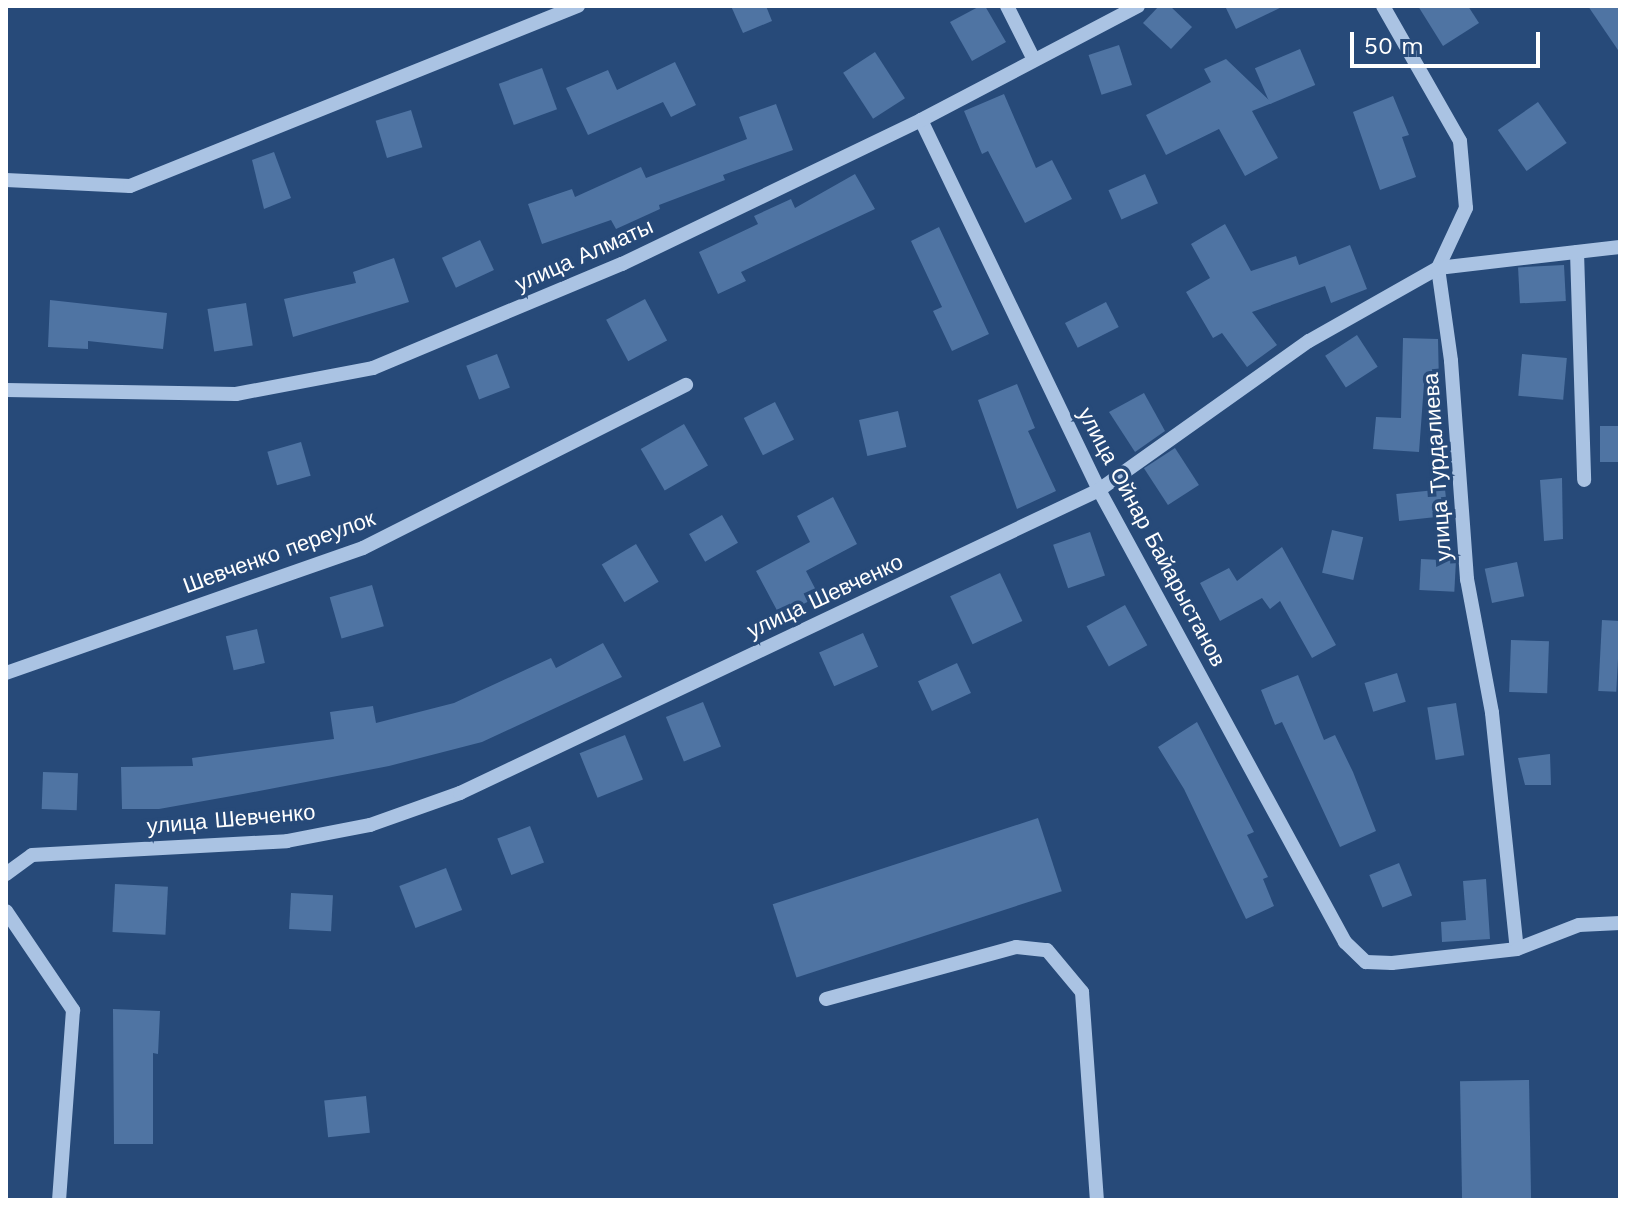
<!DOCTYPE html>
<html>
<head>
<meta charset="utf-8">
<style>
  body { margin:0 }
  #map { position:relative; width:1626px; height:1206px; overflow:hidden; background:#274a79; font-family:"Work Sans",sans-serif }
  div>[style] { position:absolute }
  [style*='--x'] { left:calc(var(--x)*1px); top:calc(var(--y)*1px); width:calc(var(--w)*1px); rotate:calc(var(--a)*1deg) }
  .building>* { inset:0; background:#4f74a3; transform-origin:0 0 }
  .minor>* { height:14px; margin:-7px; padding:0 7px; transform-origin:7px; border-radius:7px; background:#aac3e3 }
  span { translate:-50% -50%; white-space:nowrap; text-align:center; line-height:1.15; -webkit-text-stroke:7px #274a79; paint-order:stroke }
  .street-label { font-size:22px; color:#fff }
  .frame { position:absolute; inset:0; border:8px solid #fff; pointer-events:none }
  .scale { position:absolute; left:1350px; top:32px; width:190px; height:36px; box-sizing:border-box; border:4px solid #fff; border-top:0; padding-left:10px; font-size:24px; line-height:28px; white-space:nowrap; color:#fff; -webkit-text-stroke:6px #274a79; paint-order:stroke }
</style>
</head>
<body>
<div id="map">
  <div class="building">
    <div style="clip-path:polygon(731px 6px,766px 6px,772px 21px,743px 33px)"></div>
    <div style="clip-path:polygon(980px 6px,985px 6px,1006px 42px,972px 61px,950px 22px)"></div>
    <div style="clip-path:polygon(1159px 6px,1170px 6px,1192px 27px,1171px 49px,1143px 23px)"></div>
    <div style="clip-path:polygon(1225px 6px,1284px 6px,1236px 29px)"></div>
    <div style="clip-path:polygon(1418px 6px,1468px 6px,1479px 23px,1443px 46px)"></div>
    <div style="clip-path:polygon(1588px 6px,1620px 6px,1620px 53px)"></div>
    <div style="left:1119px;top:45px;width:42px;height:32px;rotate:72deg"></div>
    <div style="left:1300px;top:49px;width:39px;height:49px;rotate:67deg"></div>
    <div style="left:875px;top:52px;width:55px;height:38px;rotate:57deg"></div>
    <div style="clip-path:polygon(1226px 59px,1272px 103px,1252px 111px,1278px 158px,1245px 176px,1219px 129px,1166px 155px,1146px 115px,1211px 82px,1204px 69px)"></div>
    <div style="clip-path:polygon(675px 62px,696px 105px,671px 117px,663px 102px,588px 135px,566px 88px,608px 70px,617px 90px)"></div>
    <div style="left:542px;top:68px;width:44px;height:46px;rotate:70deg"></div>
    <div style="clip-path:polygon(1004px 94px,1036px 168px,1052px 160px,1072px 199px,1025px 223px,988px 151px,982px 154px,964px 111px)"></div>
    <div style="clip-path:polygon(1393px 96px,1409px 135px,1402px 137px,1416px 177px,1380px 190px,1353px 112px)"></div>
    <div style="left:1538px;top:102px;width:50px;height:49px;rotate:55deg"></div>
    <div style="clip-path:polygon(776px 104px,793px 150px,723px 175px,725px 180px,659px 205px,660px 209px,616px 229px,611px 220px,542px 244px,528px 204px,572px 189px,575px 197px,641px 167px,646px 178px,747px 139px,739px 117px)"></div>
    <div style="left:411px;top:110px;width:39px;height:37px;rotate:73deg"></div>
    <div style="clip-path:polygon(274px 152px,291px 198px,264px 209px,252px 160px)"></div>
    <div style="clip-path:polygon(855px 174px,875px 209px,741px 272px,746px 281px,718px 294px,699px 252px,758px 224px,754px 216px,791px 199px,795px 208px)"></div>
    <div style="left:1145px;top:174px;width:32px;height:40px;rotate:66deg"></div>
    <div style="clip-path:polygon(1225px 224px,1251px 271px,1296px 256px,1299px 265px,1350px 245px,1367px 289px,1331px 303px,1325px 286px,1252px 312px,1277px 345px,1247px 367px,1222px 333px,1213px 338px,1186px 292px,1210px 278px,1191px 244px)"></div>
    <div style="clip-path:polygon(939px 227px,989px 334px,952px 351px,933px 311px,942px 307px,911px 241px)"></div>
    <div style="left:480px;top:240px;width:33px;height:42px;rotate:65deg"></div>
    <div style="clip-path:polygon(394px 258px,409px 302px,293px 337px,284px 299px,356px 283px,353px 272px)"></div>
    <div style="left:1564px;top:265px;width:36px;height:46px;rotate:87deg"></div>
    <div style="left:645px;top:299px;width:47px;height:44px;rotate:62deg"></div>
    <div style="clip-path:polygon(50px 300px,167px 313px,163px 349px,88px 341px,88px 349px,48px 347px)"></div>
    <div style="left:1106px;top:302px;width:28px;height:46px;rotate:63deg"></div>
    <div style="left:246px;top:303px;width:43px;height:39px;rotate:81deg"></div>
    <div style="left:1357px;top:335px;width:38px;height:38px;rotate:57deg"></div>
    <div style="clip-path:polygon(1403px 338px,1438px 339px,1439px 384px,1424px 384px,1419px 452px,1373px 449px,1376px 417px,1401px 418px)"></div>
    <div style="left:497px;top:354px;width:36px;height:33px;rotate:69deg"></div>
    <div style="left:1522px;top:354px;width:45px;height:42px;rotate:5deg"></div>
    <div style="clip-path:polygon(1017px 384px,1035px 428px,1028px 431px,1056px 491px,1017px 509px,978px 400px)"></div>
    <div style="clip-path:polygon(1144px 393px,1165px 431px,1135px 452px,1109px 412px)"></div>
    <div style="left:775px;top:402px;width:42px;height:35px;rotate:63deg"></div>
    <div style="left:898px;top:411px;width:37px;height:40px;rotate:77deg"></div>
    <div style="left:684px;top:424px;width:48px;height:50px;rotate:60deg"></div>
    <div style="left:1600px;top:426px;width:20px;height:36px"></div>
    <div style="left:301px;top:442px;width:35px;height:35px;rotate:74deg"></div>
    <div style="left:1175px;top:448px;width:44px;height:37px;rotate:57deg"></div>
    <div style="clip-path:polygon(1562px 478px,1563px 539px,1544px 541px,1540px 480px)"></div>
    <div style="left:1445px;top:489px;width:27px;height:49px;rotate:84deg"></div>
    <div style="clip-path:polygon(833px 497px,857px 544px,806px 571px,819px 596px,780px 616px,756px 571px,810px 542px,797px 516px)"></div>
    <div style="left:722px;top:515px;width:32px;height:38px;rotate:60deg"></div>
    <div style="left:1332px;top:530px;width:32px;height:44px;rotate:13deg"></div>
    <div style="left:1090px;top:532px;width:46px;height:39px;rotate:71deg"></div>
    <div style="left:636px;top:544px;width:44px;height:40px;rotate:59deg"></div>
    <div style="clip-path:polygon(1282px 547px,1336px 645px,1312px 658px,1280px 601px,1270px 609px,1262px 598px,1220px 621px,1200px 583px,1229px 568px,1237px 581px)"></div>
    <div style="left:1421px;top:559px;width:35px;height:31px;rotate:3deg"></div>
    <div style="left:1517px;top:562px;width:35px;height:33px;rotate:78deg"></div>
    <div style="left:1000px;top:573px;width:53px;height:55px;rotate:65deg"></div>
    <div style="left:372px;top:585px;width:43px;height:44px;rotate:74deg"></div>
    <div style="left:1125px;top:605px;width:46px;height:44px;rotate:61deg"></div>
    <div style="left:1602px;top:620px;width:18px;height:71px;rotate:3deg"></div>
    <div style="left:257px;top:629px;width:35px;height:32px;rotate:77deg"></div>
    <div style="left:863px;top:633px;width:37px;height:48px;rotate:66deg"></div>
    <div style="left:1511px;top:640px;width:38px;height:52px;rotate:2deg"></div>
    <div style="clip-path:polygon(603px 643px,622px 677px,482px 742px,389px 766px,243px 794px,159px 809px,122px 809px,121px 767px,193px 766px,192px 758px,334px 739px,330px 712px,373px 706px,376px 723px,454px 703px,551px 658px,556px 668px)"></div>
    <div style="left:957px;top:663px;width:33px;height:43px;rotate:65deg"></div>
    <div style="left:1397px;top:673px;width:30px;height:34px;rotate:73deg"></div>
    <div style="clip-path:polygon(1298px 675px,1324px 740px,1335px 735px,1353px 772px,1376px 831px,1340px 847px,1282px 722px,1275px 725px,1261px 690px)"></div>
    <div style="left:703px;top:702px;width:48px;height:40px;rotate:68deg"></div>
    <div style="left:1456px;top:703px;width:53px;height:29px;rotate:81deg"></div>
    <div style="clip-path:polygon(1197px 722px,1254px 832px,1247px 835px,1268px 877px,1263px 879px,1274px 906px,1246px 919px,1184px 789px,1158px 747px)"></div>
    <div style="left:625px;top:735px;width:48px;height:49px;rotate:68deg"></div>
    <div style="clip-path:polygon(1550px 754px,1551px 785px,1525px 785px,1518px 758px)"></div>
    <div style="left:43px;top:772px;width:35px;height:37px;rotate:2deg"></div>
    <div style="left:1038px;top:818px;width:77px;height:279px;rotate:72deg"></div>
    <div style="left:530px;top:826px;width:39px;height:35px;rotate:69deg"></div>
    <div style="left:1399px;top:863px;width:35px;height:32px;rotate:68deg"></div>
    <div style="left:446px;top:868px;width:45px;height:50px;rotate:69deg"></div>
    <div style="clip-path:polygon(1486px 879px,1490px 939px,1442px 942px,1441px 922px,1466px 920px,1463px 881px)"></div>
    <div style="left:115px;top:884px;width:53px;height:48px;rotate:3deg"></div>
    <div style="left:291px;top:893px;width:42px;height:36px;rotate:3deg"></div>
    <div style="clip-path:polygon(113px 1009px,160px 1011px,158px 1054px,153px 1053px,153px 1144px,114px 1144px)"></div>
    <div style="left:1529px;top:1080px;width:120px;height:69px;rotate:89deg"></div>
    <div style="left:366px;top:1096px;width:37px;height:42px;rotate:84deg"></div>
  </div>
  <div class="minor">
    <div style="--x:1007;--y:6;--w:60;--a:63.4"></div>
    <div style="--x:1383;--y:6;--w:155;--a:60.3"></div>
    <div style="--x:1460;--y:141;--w:67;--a:84.9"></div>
    <div style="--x:1466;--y:208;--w:66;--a:115"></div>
    <div style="--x:1438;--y:268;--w:94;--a:82"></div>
    <div style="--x:1451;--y:361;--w:219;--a:85.8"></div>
    <div style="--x:1467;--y:579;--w:136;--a:79.4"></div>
    <div style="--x:1492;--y:713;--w:237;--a:84"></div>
    <div style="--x:921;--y:120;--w:411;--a:64.3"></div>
    <div style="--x:1099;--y:490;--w:515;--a:61.44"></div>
    <div style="--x:1345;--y:942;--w:29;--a:44"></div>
    <div style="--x:1366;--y:962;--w:26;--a:2"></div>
    <div style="--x:1392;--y:963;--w:126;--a:-6.4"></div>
    <div style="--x:1517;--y:949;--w:66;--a:-21.2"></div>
    <div style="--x:1579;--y:925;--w:41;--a:-2.8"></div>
    <div style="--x:6;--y:180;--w:124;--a:2.8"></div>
    <div style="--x:130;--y:186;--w:483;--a:-21.9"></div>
    <div style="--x:1577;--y:252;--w:228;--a:88.2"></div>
    <div style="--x:6;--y:390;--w:230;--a:1"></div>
    <div style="--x:236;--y:394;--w:139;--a:-10.7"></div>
    <div style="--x:373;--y:368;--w:270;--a:-22.7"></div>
    <div style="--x:622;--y:264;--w:332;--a:-25.7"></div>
    <div style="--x:921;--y:120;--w:245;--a:-27.7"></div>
    <div style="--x:6;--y:673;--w:378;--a:-19.3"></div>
    <div style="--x:363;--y:548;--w:362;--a:-26.8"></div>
    <div style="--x:6;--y:874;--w:32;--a:-36"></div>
    <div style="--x:32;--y:855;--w:255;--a:-3.1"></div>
    <div style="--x:287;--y:841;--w:85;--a:-10.9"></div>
    <div style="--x:370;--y:825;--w:96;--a:-19.6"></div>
    <div style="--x:460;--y:793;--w:707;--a:-25.37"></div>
    <div style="--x:1099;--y:490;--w:257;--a:-35.4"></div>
    <div style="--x:1309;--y:341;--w:148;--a:-29.5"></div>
    <div style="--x:1438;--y:268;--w:183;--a:-6.6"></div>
    <div style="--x:6;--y:911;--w:120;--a:55.9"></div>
    <div style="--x:73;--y:1010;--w:191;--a:94.2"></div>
    <div style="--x:826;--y:999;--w:197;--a:-15.3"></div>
    <div style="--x:1016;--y:947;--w:31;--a:6"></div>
    <div style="--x:1047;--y:950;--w:55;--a:50.2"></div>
    <div style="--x:1082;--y:992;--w:209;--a:85.9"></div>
  </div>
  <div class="street-label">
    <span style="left:584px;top:255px;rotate:-24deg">улица Алматы</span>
    <span style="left:1437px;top:467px;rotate:-94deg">улица Турдалиева</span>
    <span style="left:1152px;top:537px;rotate:62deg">улица Ойнар Байарыстанов</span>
    <span style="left:279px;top:552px;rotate:-20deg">Шевченко переулок</span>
    <span style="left:825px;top:596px;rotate:-25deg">улица Шевченко</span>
    <span style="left:231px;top:819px;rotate:-5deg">улица Шевченко</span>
  </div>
  <div class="frame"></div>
  <div class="scale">50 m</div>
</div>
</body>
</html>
